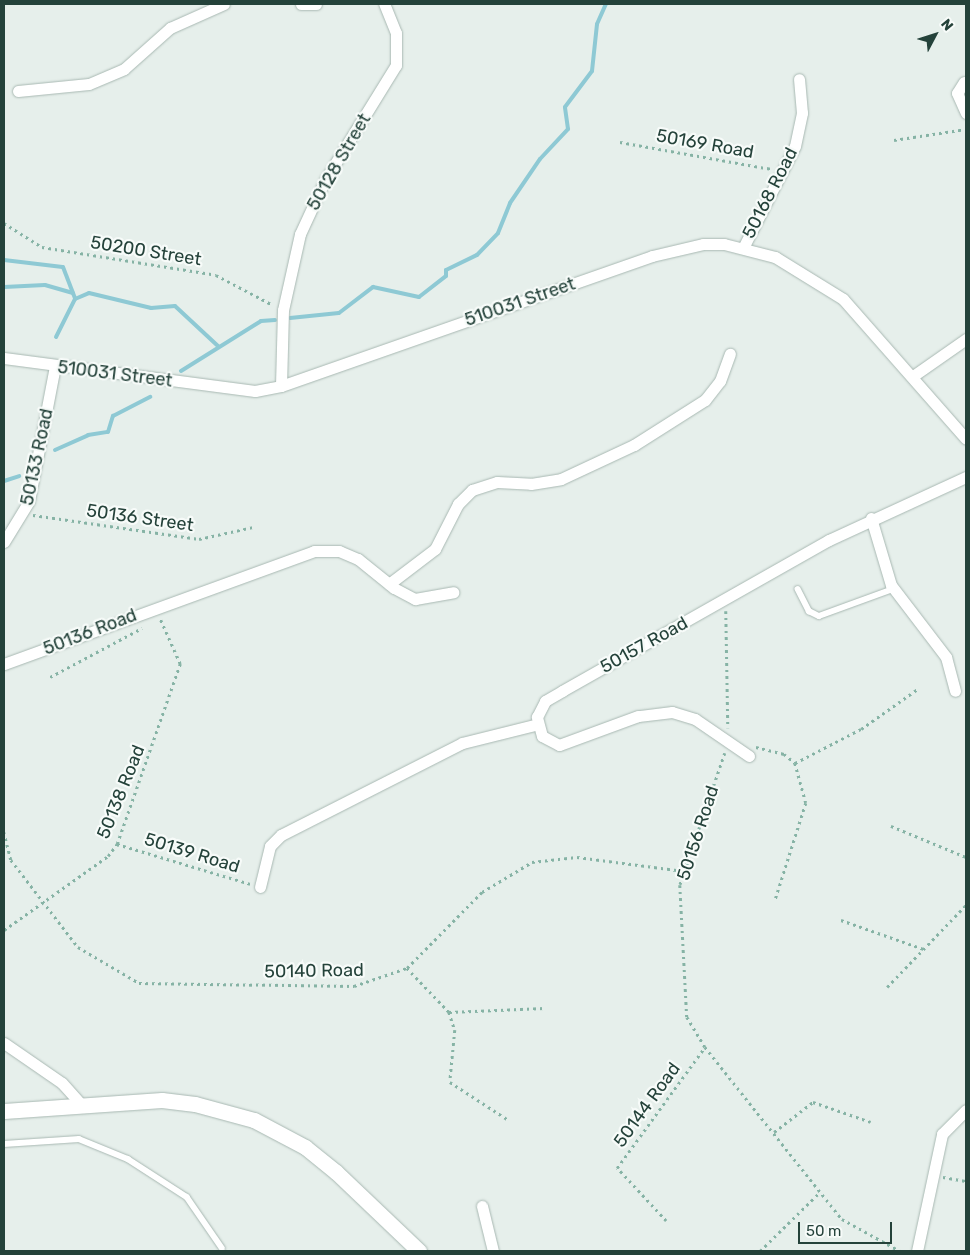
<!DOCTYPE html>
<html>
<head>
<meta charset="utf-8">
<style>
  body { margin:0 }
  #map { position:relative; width:970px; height:1255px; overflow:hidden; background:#e6efeb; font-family:Rubik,sans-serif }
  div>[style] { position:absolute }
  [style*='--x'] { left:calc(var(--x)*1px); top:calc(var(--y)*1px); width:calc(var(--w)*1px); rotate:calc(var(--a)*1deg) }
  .stream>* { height:4px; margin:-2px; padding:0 2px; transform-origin:2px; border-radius:2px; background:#8ec9d4 }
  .path>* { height:2.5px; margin-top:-1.25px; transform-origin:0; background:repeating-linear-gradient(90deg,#86b3a5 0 2.5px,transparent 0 6.5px) }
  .roads { filter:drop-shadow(0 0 1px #a8b8b2) drop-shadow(0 0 1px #a8b8b2) }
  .service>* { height:5.5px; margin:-2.75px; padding:0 2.75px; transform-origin:2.75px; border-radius:2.75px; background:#fff }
  .minor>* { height:11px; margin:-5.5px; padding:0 5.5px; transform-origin:5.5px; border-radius:5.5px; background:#fff }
  .tertiary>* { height:15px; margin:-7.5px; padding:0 7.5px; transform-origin:7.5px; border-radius:7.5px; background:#fff }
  span { translate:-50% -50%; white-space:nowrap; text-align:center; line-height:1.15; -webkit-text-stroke:4.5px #f7fbf9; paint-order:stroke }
  .street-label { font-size:18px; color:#24423a }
  .frame { position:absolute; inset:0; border:5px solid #24423a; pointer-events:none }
  .north { position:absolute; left:910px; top:10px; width:50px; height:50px; -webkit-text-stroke:4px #f7fbf9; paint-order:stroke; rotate:50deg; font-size:14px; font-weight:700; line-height:20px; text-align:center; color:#24423a }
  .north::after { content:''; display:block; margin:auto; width:18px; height:22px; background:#24423a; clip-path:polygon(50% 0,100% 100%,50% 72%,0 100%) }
  .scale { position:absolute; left:798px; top:1222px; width:94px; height:22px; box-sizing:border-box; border:2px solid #24423a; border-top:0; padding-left:6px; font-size:15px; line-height:18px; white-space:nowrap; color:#24423a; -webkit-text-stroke:4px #f7fbf9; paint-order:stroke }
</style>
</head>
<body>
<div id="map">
  <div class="stream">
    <div style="--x:4;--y:260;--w:59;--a:6.8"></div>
    <div style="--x:63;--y:267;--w:34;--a:69"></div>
    <div style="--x:4;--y:287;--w:41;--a:-2.8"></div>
    <div style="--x:45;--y:285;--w:29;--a:16"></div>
    <div style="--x:290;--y:318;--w:49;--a:-5.8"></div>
    <div style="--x:339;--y:313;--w:43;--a:-37.4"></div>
    <div style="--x:373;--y:287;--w:47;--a:12.3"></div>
    <div style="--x:419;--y:297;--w:34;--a:-38"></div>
    <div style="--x:446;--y:276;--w:6;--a:-90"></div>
    <div style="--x:446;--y:270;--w:34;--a:-26"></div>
    <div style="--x:477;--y:255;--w:30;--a:-46"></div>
    <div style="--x:498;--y:233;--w:32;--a:-68"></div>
    <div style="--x:510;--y:203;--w:53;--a:-55.7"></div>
    <div style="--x:540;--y:159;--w:41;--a:-47"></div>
    <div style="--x:568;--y:129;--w:22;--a:-98"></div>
    <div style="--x:565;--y:107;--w:45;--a:-53.1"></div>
    <div style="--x:592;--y:71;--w:47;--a:-83.9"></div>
    <div style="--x:597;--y:24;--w:22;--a:-66"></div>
    <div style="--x:56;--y:337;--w:42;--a:-63.4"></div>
    <div style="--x:75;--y:299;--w:15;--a:-23"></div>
    <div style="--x:89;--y:293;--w:64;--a:13.6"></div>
    <div style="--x:151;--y:308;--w:24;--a:-5"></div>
    <div style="--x:175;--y:306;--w:59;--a:42.9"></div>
    <div style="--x:181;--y:371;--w:94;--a:-32"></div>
    <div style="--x:261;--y:321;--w:14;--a:-4"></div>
    <div style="--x:55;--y:450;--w:36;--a:-24"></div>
    <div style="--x:88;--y:435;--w:20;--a:-9"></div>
    <div style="--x:108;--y:432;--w:17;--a:-73"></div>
    <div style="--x:113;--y:416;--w:42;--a:-27.2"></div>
    <div style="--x:4;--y:481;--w:16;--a:-18"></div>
  </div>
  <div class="path">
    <div style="--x:894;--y:140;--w:73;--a:-8.7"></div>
    <div style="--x:620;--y:142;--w:153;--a:10.1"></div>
    <div style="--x:4;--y:223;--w:45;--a:32.3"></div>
    <div style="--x:42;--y:247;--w:176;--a:9.1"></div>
    <div style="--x:216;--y:275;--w:64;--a:27.8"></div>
    <div style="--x:33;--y:515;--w:168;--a:8.2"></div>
    <div style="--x:199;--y:539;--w:55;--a:-12.5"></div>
    <div style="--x:726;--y:611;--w:117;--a:89"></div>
    <div style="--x:50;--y:677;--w:104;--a:-28"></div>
    <div style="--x:756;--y:747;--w:29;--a:14"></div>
    <div style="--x:784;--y:754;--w:14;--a:39"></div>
    <div style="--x:795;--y:763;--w:41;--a:74.6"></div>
    <div style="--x:806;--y:803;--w:103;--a:107.6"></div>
    <div style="--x:725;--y:753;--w:139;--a:108.8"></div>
    <div style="--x:680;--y:885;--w:132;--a:87"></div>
    <div style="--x:687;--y:1017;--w:35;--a:59"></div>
    <div style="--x:705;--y:1047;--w:220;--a:51.5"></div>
    <div style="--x:842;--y:1219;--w:66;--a:28.9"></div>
    <div style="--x:795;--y:763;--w:74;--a:-27.3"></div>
    <div style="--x:861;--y:729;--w:71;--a:-35.3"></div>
    <div style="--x:891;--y:826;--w:81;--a:22.5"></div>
    <div style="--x:4;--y:832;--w:29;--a:76"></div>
    <div style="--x:11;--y:860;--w:110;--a:52.4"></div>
    <div style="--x:78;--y:947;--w:71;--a:30.5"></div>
    <div style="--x:139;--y:983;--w:215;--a:0.8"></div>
    <div style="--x:354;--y:986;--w:56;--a:-18.8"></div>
    <div style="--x:407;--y:968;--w:107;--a:-45.4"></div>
    <div style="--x:482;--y:892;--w:58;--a:-31"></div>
    <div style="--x:532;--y:862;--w:45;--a:-6.3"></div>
    <div style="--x:577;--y:857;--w:108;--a:7.5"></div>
    <div style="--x:117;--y:844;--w:139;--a:16.7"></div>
    <div style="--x:841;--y:920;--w:88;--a:19.3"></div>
    <div style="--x:4;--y:930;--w:128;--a:-35.4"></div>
    <div style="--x:108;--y:856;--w:15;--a:-53"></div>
    <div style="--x:117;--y:844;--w:191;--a:-70.7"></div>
    <div style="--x:180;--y:664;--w:49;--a:-114"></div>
    <div style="--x:407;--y:968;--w:61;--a:46.3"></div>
    <div style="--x:449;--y:1012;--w:19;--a:72"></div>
    <div style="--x:455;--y:1030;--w:52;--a:95.5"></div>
    <div style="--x:450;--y:1082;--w:68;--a:33"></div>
    <div style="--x:887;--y:987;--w:114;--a:-46.1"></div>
    <div style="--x:449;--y:1012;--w:96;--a:-2.4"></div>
    <div style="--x:774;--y:1132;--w:49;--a:-37.6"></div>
    <div style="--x:813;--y:1102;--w:61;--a:19"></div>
    <div style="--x:943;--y:1177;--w:23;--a:10"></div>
    <div style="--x:666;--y:1221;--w:72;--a:-132.8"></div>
    <div style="--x:617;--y:1168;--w:150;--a:-54"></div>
    <div style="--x:760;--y:1251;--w:84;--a:-44.5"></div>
  </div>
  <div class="roads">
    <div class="service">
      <div style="--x:798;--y:589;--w:25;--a:63"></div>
      <div style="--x:809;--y:611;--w:11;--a:27"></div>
      <div style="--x:819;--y:616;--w:79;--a:-20"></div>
      <div style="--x:4;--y:1144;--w:75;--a:-3.8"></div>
      <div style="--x:79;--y:1139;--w:53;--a:22.2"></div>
      <div style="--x:128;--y:1159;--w:70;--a:32.8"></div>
      <div style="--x:187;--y:1197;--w:62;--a:55.5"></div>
    </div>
    <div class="minor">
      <div style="--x:301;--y:4;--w:15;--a:0"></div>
      <div style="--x:964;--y:82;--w:13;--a:122"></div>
      <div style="--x:957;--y:93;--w:22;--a:66"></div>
      <div style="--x:18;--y:91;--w:71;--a:-5.6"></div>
      <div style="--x:89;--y:84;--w:38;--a:-23"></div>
      <div style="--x:124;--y:69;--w:62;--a:-41.7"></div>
      <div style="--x:170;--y:28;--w:59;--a:-24"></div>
      <div style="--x:743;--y:248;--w:114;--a:-63"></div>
      <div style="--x:795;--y:146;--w:34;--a:-78"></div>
      <div style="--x:802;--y:113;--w:34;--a:-95"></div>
      <div style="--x:4;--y:358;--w:253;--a:7.5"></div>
      <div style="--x:255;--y:391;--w:26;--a:-11"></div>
      <div style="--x:281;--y:386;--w:393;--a:-19.3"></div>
      <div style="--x:652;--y:256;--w:52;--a:-13.2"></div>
      <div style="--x:703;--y:244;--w:21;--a:0"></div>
      <div style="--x:724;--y:244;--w:53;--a:14.3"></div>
      <div style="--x:775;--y:257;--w:80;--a:31.7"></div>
      <div style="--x:843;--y:299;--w:186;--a:48.7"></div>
      <div style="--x:913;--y:376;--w:65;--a:-34.9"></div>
      <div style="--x:281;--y:386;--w:76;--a:-88.5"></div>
      <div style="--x:283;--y:310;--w:78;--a:-77.4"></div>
      <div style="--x:300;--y:234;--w:60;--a:-65.2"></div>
      <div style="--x:325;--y:180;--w:135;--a:-58.3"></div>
      <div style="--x:396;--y:65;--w:32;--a:-90"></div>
      <div style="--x:396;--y:33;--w:31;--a:-112"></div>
      <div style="--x:871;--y:518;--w:70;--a:73.4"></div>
      <div style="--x:891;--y:585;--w:91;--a:52.6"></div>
      <div style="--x:946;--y:657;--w:35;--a:75"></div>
      <div style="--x:4;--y:542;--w:48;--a:-58.6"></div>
      <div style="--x:29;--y:501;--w:137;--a:-79.1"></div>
      <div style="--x:389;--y:584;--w:58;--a:-37.3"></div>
      <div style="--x:435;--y:549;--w:51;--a:-62.9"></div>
      <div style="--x:458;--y:504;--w:20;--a:-45"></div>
      <div style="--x:472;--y:490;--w:26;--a:-18"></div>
      <div style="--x:497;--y:482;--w:34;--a:3"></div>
      <div style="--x:531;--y:484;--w:30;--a:-9"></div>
      <div style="--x:561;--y:479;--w:81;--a:-25"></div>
      <div style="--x:634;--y:445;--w:84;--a:-32.4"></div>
      <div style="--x:705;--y:400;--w:24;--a:-52"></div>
      <div style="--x:720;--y:381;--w:29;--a:-70"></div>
      <div style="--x:4;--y:664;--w:330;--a:-20"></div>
      <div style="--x:314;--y:551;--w:25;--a:0"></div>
      <div style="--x:339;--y:551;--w:21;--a:23"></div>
      <div style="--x:358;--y:559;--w:46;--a:38.9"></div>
      <div style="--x:394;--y:588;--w:24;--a:28"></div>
      <div style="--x:415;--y:599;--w:39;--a:-10"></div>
      <div style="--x:749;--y:756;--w:65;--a:-145.6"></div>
      <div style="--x:695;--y:719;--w:24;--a:-163"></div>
      <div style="--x:672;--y:712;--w:34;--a:173"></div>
      <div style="--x:638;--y:716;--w:84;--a:159.8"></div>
      <div style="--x:559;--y:745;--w:19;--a:-152"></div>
      <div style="--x:542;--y:736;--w:20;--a:-105"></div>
      <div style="--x:537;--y:717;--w:18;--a:-63"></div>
      <div style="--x:545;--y:701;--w:20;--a:-30"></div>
      <div style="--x:562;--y:691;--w:307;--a:-29.5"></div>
      <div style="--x:829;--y:540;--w:151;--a:-24.7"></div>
      <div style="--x:260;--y:887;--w:42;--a:-76.3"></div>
      <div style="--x:270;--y:846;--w:16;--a:-45"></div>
      <div style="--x:281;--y:835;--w:203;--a:-26.9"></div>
      <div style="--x:462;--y:743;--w:78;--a:-14"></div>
      <div style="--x:4;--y:1043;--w:70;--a:34.6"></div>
      <div style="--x:62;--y:1083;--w:27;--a:48"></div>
      <div style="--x:482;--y:1206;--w:46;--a:76.3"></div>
      <div style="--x:917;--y:1251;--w:120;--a:-77.9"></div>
      <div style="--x:942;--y:1134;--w:34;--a:-45"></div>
    </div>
    <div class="tertiary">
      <div style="--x:4;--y:1111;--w:158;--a:-4"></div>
      <div style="--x:162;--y:1100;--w:33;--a:7"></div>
      <div style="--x:195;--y:1104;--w:61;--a:15.2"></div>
      <div style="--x:254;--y:1120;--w:58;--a:27.9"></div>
      <div style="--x:305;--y:1147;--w:40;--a:39"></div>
      <div style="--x:336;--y:1172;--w:115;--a:43.6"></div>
    </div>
  </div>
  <div class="street-label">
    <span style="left:705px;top:144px;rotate:10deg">50169 Road</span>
    <span style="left:339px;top:162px;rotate:-60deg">50128 Street</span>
    <span style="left:770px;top:193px;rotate:-63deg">50168 Road</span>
    <span style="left:146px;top:251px;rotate:9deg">50200 Street</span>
    <span style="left:520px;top:302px;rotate:-19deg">510031 Street</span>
    <span style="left:115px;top:374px;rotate:7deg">510031 Street</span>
    <span style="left:37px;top:457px;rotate:-78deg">50133 Road</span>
    <span style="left:140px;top:518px;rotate:8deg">50136 Street</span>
    <span style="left:90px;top:632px;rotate:-21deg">50136 Road</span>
    <span style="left:644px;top:645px;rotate:-29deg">50157 Road</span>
    <span style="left:121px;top:792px;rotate:-68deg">50138 Road</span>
    <span style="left:698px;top:833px;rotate:-72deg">50156 Road</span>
    <span style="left:192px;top:853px;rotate:17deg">50139 Road</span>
    <span style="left:314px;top:971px;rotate:-1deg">50140 Road</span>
    <span style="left:647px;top:1105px;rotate:-54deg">50144 Road</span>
  </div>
  <div class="frame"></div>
  <div class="north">N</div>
  <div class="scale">50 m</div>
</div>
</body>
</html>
